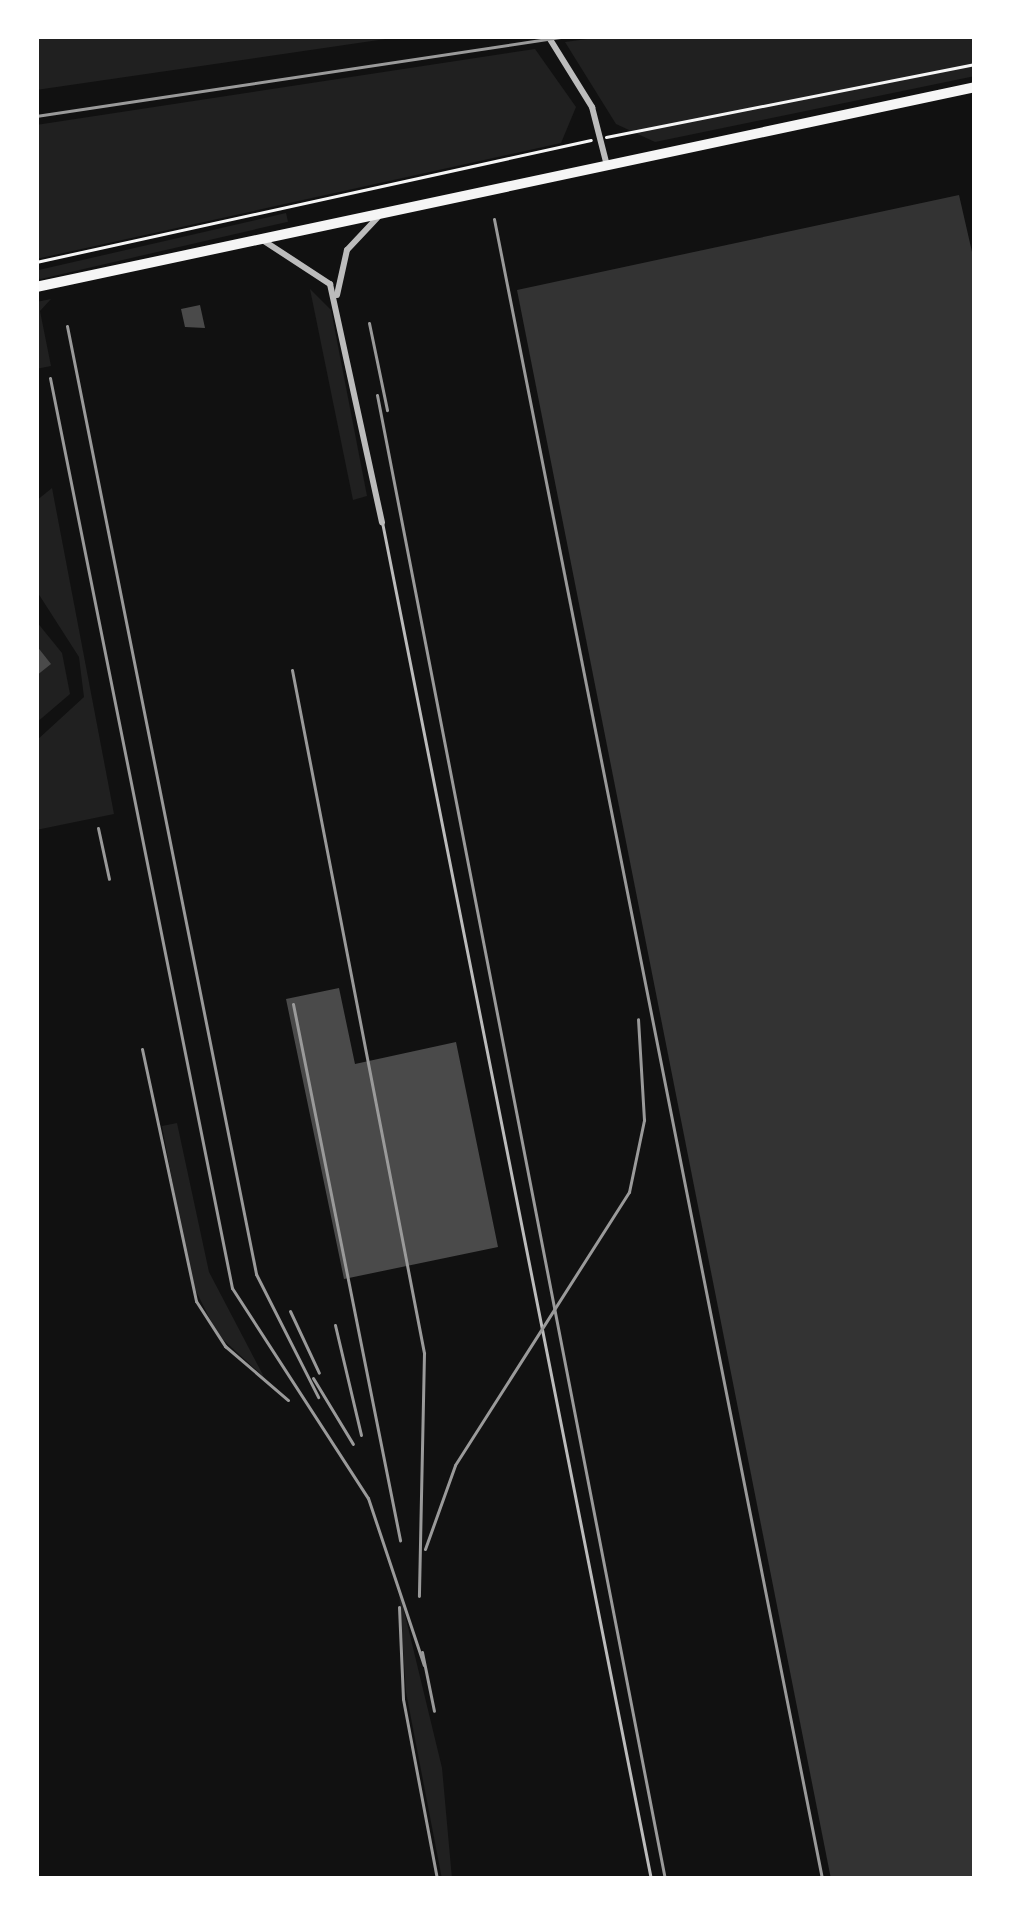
<!DOCTYPE html>
<html>
<head>
<meta charset="utf-8">
<style>
  body { margin:0 }
  #map { position:relative; width:1011px; height:1915px; overflow:hidden; background:#111; font-family:"Open Sans",sans-serif }
  div>[style] { position:absolute }
  [style*='--x'] { left:calc(var(--x)*1px); top:calc(var(--y)*1px); width:calc(var(--w)*1px); rotate:calc(var(--a)*1deg) }
  .green>* { inset:0; background:#202020; transform-origin:0 0 }
  .water>* { inset:0; background:#333 }
  .building>* { inset:0; background:#4a4a4a }
  .path>* { height:3px; margin:-1.5px; padding:0 1.5px; transform-origin:1.5px; border-radius:1.5px; background:#f5f5f5 }
  .service>* { height:3px; margin:-1.5px; padding:0 1.5px; transform-origin:1.5px; border-radius:1.5px; background:#bcbcbc }
  .minor>* { height:6px; margin:-3px; padding:0 3px; transform-origin:3px; border-radius:3px; background:#bcbcbc }
  .primary>* { height:10px; margin:-5px; padding:0 5px; transform-origin:5px; border-radius:5px; background:#f5f5f5 }
  .rail>* { height:3px; margin:-1.5px; padding:0 1.5px; transform-origin:1.5px; border-radius:1.5px; background:#9a9a9a }
  span { translate:-50% -50%; white-space:nowrap; text-align:center; line-height:1.15; -webkit-text-stroke:9px #fff; paint-order:stroke }
  .frame { position:absolute; inset:0; border:39px solid #fff; pointer-events:none }
</style>
</head>
<body>
<div id="map">
  <div class="green">
    <div style="clip-path:polygon(36px 36px,406px 36px,36px 90px)"></div>
    <div style="clip-path:polygon(609px 36px,975px 36px,975px 76px,655px 142px,616px 124px,565px 42px)"></div>
    <div style="clip-path:polygon(535px 49px,576px 107px,561px 143px,36px 259px,36px 125px)"></div>
    <div style="left:286px;top:213px;width:9px;height:255px;rotate:77deg"></div>
    <div style="clip-path:polygon(310px 289px,331px 310px,367px 496px,353px 500px)"></div>
    <div style="clip-path:polygon(51px 299px,40px 311px,51px 366px,36px 369px,36px 302px)"></div>
    <div style="clip-path:polygon(52px 488px,114px 814px,36px 830px,36px 741px,84px 697px,79px 657px,36px 590px,36px 501px)"></div>
    <div style="clip-path:polygon(36px 621px,62px 653px,70px 694px,36px 723px)"></div>
    <div style="clip-path:polygon(177px 1123px,209px 1272px,264px 1377px,218px 1335px,191px 1281px,162px 1126px)"></div>
    <div style="clip-path:polygon(399px 1590px,442px 1768px,452px 1879px,442px 1879px,406px 1692px)"></div>
  </div>
  <div class="water">
    <div style="clip-path:polygon(959px 195px,975px 265px,975px 1879px,831px 1879px,517px 290px)"></div>
  </div>
  <div class="building">
    <div style="clip-path:polygon(200px 305px,205px 328px,185px 327px,181px 309px)"></div>
    <div style="clip-path:polygon(36px 645px,51px 664px,36px 676px)"></div>
    <div style="clip-path:polygon(339px 988px,355px 1064px,456px 1042px,498px 1247px,344px 1279px,286px 999px)"></div>
  </div>
  <div class="path">
    <div style="--x:606;--y:137;--w:376;--a:-11.2"></div>
    <div style="--x:36;--y:262;--w:568;--a:-12.4"></div>
  </div>
  <div class="service">
    <div style="--x:382;--y:522;--w:1383;--a:78.79"></div>
  </div>
  <div class="minor">
    <div style="--x:548;--y:36;--w:84;--a:58.2"></div>
    <div style="--x:592;--y:107;--w:61;--a:75.7"></div>
    <div style="--x:264;--y:241;--w:79;--a:33.1"></div>
    <div style="--x:330;--y:284;--w:244;--a:77.7"></div>
    <div style="--x:337;--y:295;--w:46;--a:-77.5"></div>
    <div style="--x:347;--y:250;--w:45;--a:-46.8"></div>
  </div>
  <div class="primary">
    <div style="--x:36;--y:287;--w:960;--a:-12.02"></div>
  </div>
  <div class="rail">
    <div style="--x:36;--y:116;--w:537;--a:-8.57"></div>
    <div style="--x:494;--y:219;--w:1692;--a:78.82"></div>
    <div style="--x:369;--y:323;--w:89;--a:78.3"></div>
    <div style="--x:67;--y:326;--w:967;--a:78.72"></div>
    <div style="--x:256;--y:1274;--w:138;--a:63.2"></div>
    <div style="--x:50;--y:378;--w:928;--a:78.69"></div>
    <div style="--x:232;--y:1288;--w:250;--a:57.1"></div>
    <div style="--x:368;--y:1498;--w:176;--a:71.5"></div>
    <div style="--x:377;--y:395;--w:1512;--a:79.02"></div>
    <div style="--x:292;--y:670;--w:696;--a:79.06"></div>
    <div style="--x:424;--y:1353;--w:243;--a:91.2"></div>
    <div style="--x:98;--y:828;--w:52;--a:77.8"></div>
    <div style="--x:293;--y:1004;--w:547;--a:78.71"></div>
    <div style="--x:142;--y:1049;--w:258;--a:77.9"></div>
    <div style="--x:196;--y:1301;--w:54;--a:57.2"></div>
    <div style="--x:225;--y:1346;--w:83;--a:40.6"></div>
    <div style="--x:290;--y:1311;--w:68;--a:64.9"></div>
    <div style="--x:335;--y:1325;--w:113;--a:76.7"></div>
    <div style="--x:313;--y:1378;--w:77;--a:58.8"></div>
    <div style="--x:425;--y:1549;--w:89;--a:-70.3"></div>
    <div style="--x:455;--y:1465;--w:324;--a:-57.5"></div>
    <div style="--x:629;--y:1192;--w:74;--a:-78.2"></div>
    <div style="--x:644;--y:1120;--w:101;--a:-93.4"></div>
    <div style="--x:399;--y:1607;--w:92;--a:87.5"></div>
    <div style="--x:403;--y:1699;--w:183;--a:79.3"></div>
    <div style="--x:422;--y:1652;--w:60;--a:78.5"></div>
  </div>
  <div class="frame"></div>
</div>
</body>
</html>
